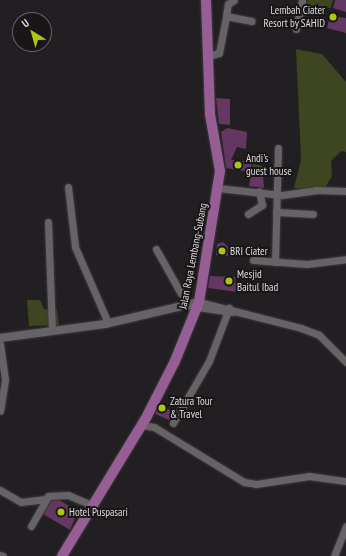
<!DOCTYPE html>
<html>
<head>
<meta charset="utf-8">
<style>
  body { margin:0 }
  #map { position:relative; width:346px; height:556px; overflow:hidden; background:#221f22; font-family:"PT Sans Narrow",sans-serif }
  div>[style] { position:absolute }
  [style*='--x'] { left:calc(var(--x)*1px); top:calc(var(--y)*1px); width:calc(var(--w)*1px); rotate:calc(var(--a)*1deg) }
  .green>* { inset:0; background:#3d4521 }
  .building>* { inset:0; background:#643662 }
  .roads { filter:drop-shadow(0 0 1px #3e3b3d) drop-shadow(0 0 1px #3e3b3d) }
  .minor>* { height:7px; margin:-3.5px; padding:0 3.5px; transform-origin:3.5px; border-radius:3.5px; background:#666366 }
  .tertiary>* { height:8px; margin:-4px; padding:0 4px; transform-origin:4px; border-radius:4px; background:#666366 }
  .primary>* { height:10px; margin:-5px; padding:0 5px; transform-origin:5px; border-radius:5px; background:#965e94 }
  .dots>* { width:11px; height:11px; translate:-50% -50%; box-sizing:border-box; border:2px solid #191618; border-radius:50% }
  span { translate:-50% -50%; white-space:nowrap; text-align:center; line-height:1.15; -webkit-text-stroke:4px #191618; paint-order:stroke }
  .poi-label { font-size:11px; color:#dddbdd }
  .right { translate:-100% -50%; text-align:right }
  .left { translate:0 -50%; text-align:left }
  .street-label { font-size:11px; color:#dddbdd }
  .north { position:absolute; left:12px; top:12px; width:40px; height:40px; box-sizing:border-box; background:#191618; border:1px solid #676567; border-radius:50%; rotate:323deg; font-size:11px; font-weight:700; line-height:16px; text-align:center; color:#dddbdd }
  .north::after { content:''; display:block; margin:auto; width:14px; height:18px; background:#adc60f; clip-path:polygon(50% 0,100% 100%,50% 72%,0 100%) }
</style>
</head>
<body>
<div id="map">
  <div class="green">
    <div style="clip-path:polygon(308px 0,333px 0,331px 8px,306px 5px)"></div>
    <div style="clip-path:polygon(296px 49px,322px 54px,346px 82px,346px 152px,341px 151px,331px 161px,332px 176px,323px 191px,294px 188px,301px 160px)"></div>
    <div style="clip-path:polygon(253px 164px,276px 169px,274px 176px,257px 173px,252px 170px)"></div>
    <div style="clip-path:polygon(27px 300px,40px 300px,44px 309px,57px 310px,59px 325px,29px 326px)"></div>
  </div>
  <div class="building">
    <div style="clip-path:polygon(335px 0,346px 0,346px 12px,333px 8px)"></div>
    <div style="clip-path:polygon(330px 16px,346px 18px,346px 33px,327px 28px)"></div>
    <div style="clip-path:polygon(216px 98px,230px 99px,230px 125px,219px 124px)"></div>
    <div style="clip-path:polygon(227px 128px,247px 132px,246px 149px,237px 147px,231px 160px,252px 162px,250px 172px,226px 168px,221px 132px)"></div>
    <div style="clip-path:polygon(251px 174px,263px 176px,264px 188px,249px 186px)"></div>
    <div style="clip-path:polygon(223px 242px,228px 247px,228px 256px,216px 255px,217px 244px)"></div>
    <div style="clip-path:polygon(210px 276px,235px 277px,237px 292px,208px 288px)"></div>
    <div style="clip-path:polygon(160px 404px,173px 412px,169px 420px,155px 414px)"></div>
    <div style="clip-path:polygon(59px 500px,78px 511px,70px 530px,43px 514px,51px 501px)"></div>
  </div>
  <div class="roads">
    <div class="minor">
      <div style="--x:226;--y:16;--w:12;--a:-81"></div>
      <div style="--x:228;--y:4;--w:7;--a:-34"></div>
      <div style="--x:296;--y:29;--w:30;--a:-78"></div>
      <div style="--x:208;--y:56;--w:11;--a:-15"></div>
      <div style="--x:219;--y:53;--w:38;--a:-79"></div>
      <div style="--x:226;--y:16;--w:26;--a:11"></div>
      <div style="--x:68;--y:187;--w:60;--a:83.3"></div>
      <div style="--x:75;--y:247;--w:83;--a:66.5"></div>
      <div style="--x:218;--y:188;--w:64;--a:6.2"></div>
      <div style="--x:282;--y:195;--w:34;--a:-8"></div>
      <div style="--x:316;--y:190;--w:30;--a:2"></div>
      <div style="--x:276;--y:212;--w:37;--a:3"></div>
      <div style="--x:248;--y:214;--w:17;--a:-33"></div>
      <div style="--x:262;--y:205;--w:14;--a:-102"></div>
      <div style="--x:48;--y:222;--w:107;--a:87.9"></div>
      <div style="--x:156;--y:249;--w:65;--a:60.7"></div>
      <div style="--x:253;--y:260;--w:54;--a:4.2"></div>
      <div style="--x:307;--y:264;--w:39;--a:-7"></div>
      <div style="--x:275;--y:262;--w:114;--a:-88.5"></div>
      <div style="--x:199;--y:302;--w:105;--a:14.3"></div>
      <div style="--x:301;--y:328;--w:19;--a:21"></div>
      <div style="--x:319;--y:335;--w:38;--a:45"></div>
      <div style="--x:197;--y:307;--w:36;--a:8"></div>
      <div style="--x:0;--y:344;--w:36;--a:82"></div>
      <div style="--x:5;--y:380;--w:31;--a:99"></div>
      <div style="--x:173;--y:423;--w:72;--a:-59.9"></div>
      <div style="--x:209;--y:361;--w:57;--a:-69.3"></div>
      <div style="--x:141;--y:425;--w:13;--a:9"></div>
      <div style="--x:154;--y:427;--w:105;--a:31.4"></div>
      <div style="--x:244;--y:482;--w:12;--a:9"></div>
      <div style="--x:256;--y:484;--w:54;--a:-8.6"></div>
      <div style="--x:309;--y:476;--w:37;--a:8"></div>
      <div style="--x:0;--y:490;--w:24;--a:30"></div>
      <div style="--x:21;--y:502;--w:25;--a:-7"></div>
      <div style="--x:31;--y:526;--w:34;--a:-60"></div>
      <div style="--x:48;--y:496;--w:20;--a:-3"></div>
      <div style="--x:68;--y:495;--w:25;--a:23"></div>
      <div style="--x:0;--y:555;--w:3;--a:18"></div>
      <div style="--x:334;--y:556;--w:32;--a:-68"></div>
    </div>
    <div class="tertiary">
      <div style="--x:0;--y:338;--w:106;--a:-7.6"></div>
      <div style="--x:105;--y:324;--w:97;--a:-13.2"></div>
    </div>
    <div class="primary">
      <div style="--x:62;--y:556;--w:164;--a:-58.7"></div>
      <div style="--x:147;--y:416;--w:62;--a:-63"></div>
      <div style="--x:175;--y:361;--w:64;--a:-67.9"></div>
      <div style="--x:199;--y:302;--w:133;--a:-80.9"></div>
      <div style="--x:220;--y:171;--w:58;--a:-100"></div>
      <div style="--x:210;--y:114;--w:114;--a:-92"></div>
    </div>
  </div>
  <div class="dots">
    <div style="left:333px;top:17px;background:#adc60f"></div>
    <div style="left:238px;top:165px;background:#adc60f"></div>
    <div style="left:222px;top:251px;background:#adc60f"></div>
    <div style="left:229px;top:281px;background:#adc60f"></div>
    <div style="left:162px;top:408px;background:#adc60f"></div>
    <div style="left:61px;top:512px;background:#adc60f"></div>
  </div>
  <div class="poi-label">
    <span class="right" style="left:325px;top:17px">Lembah Ciater<br>Resort by SAHID</span>
    <span class="left" style="left:246px;top:165px">Andi's<br>guest house</span>
    <span class="left" style="left:230px;top:251px">BRI Ciater</span>
    <span class="left" style="left:237px;top:281px">Mesjid<br>Baitul Ibad</span>
    <span class="left" style="left:170px;top:408px">Zatura Tour<br>&amp; Travel</span>
    <span class="left" style="left:69px;top:512px">Hotel Puspasari</span>
  </div>
  <div class="street-label">
    <span style="left:193px;top:256px;rotate:-79deg">Jalan Raya Lembang-Subang</span>
  </div>
  <div class="north">U</div>
</div>
</body>
</html>
